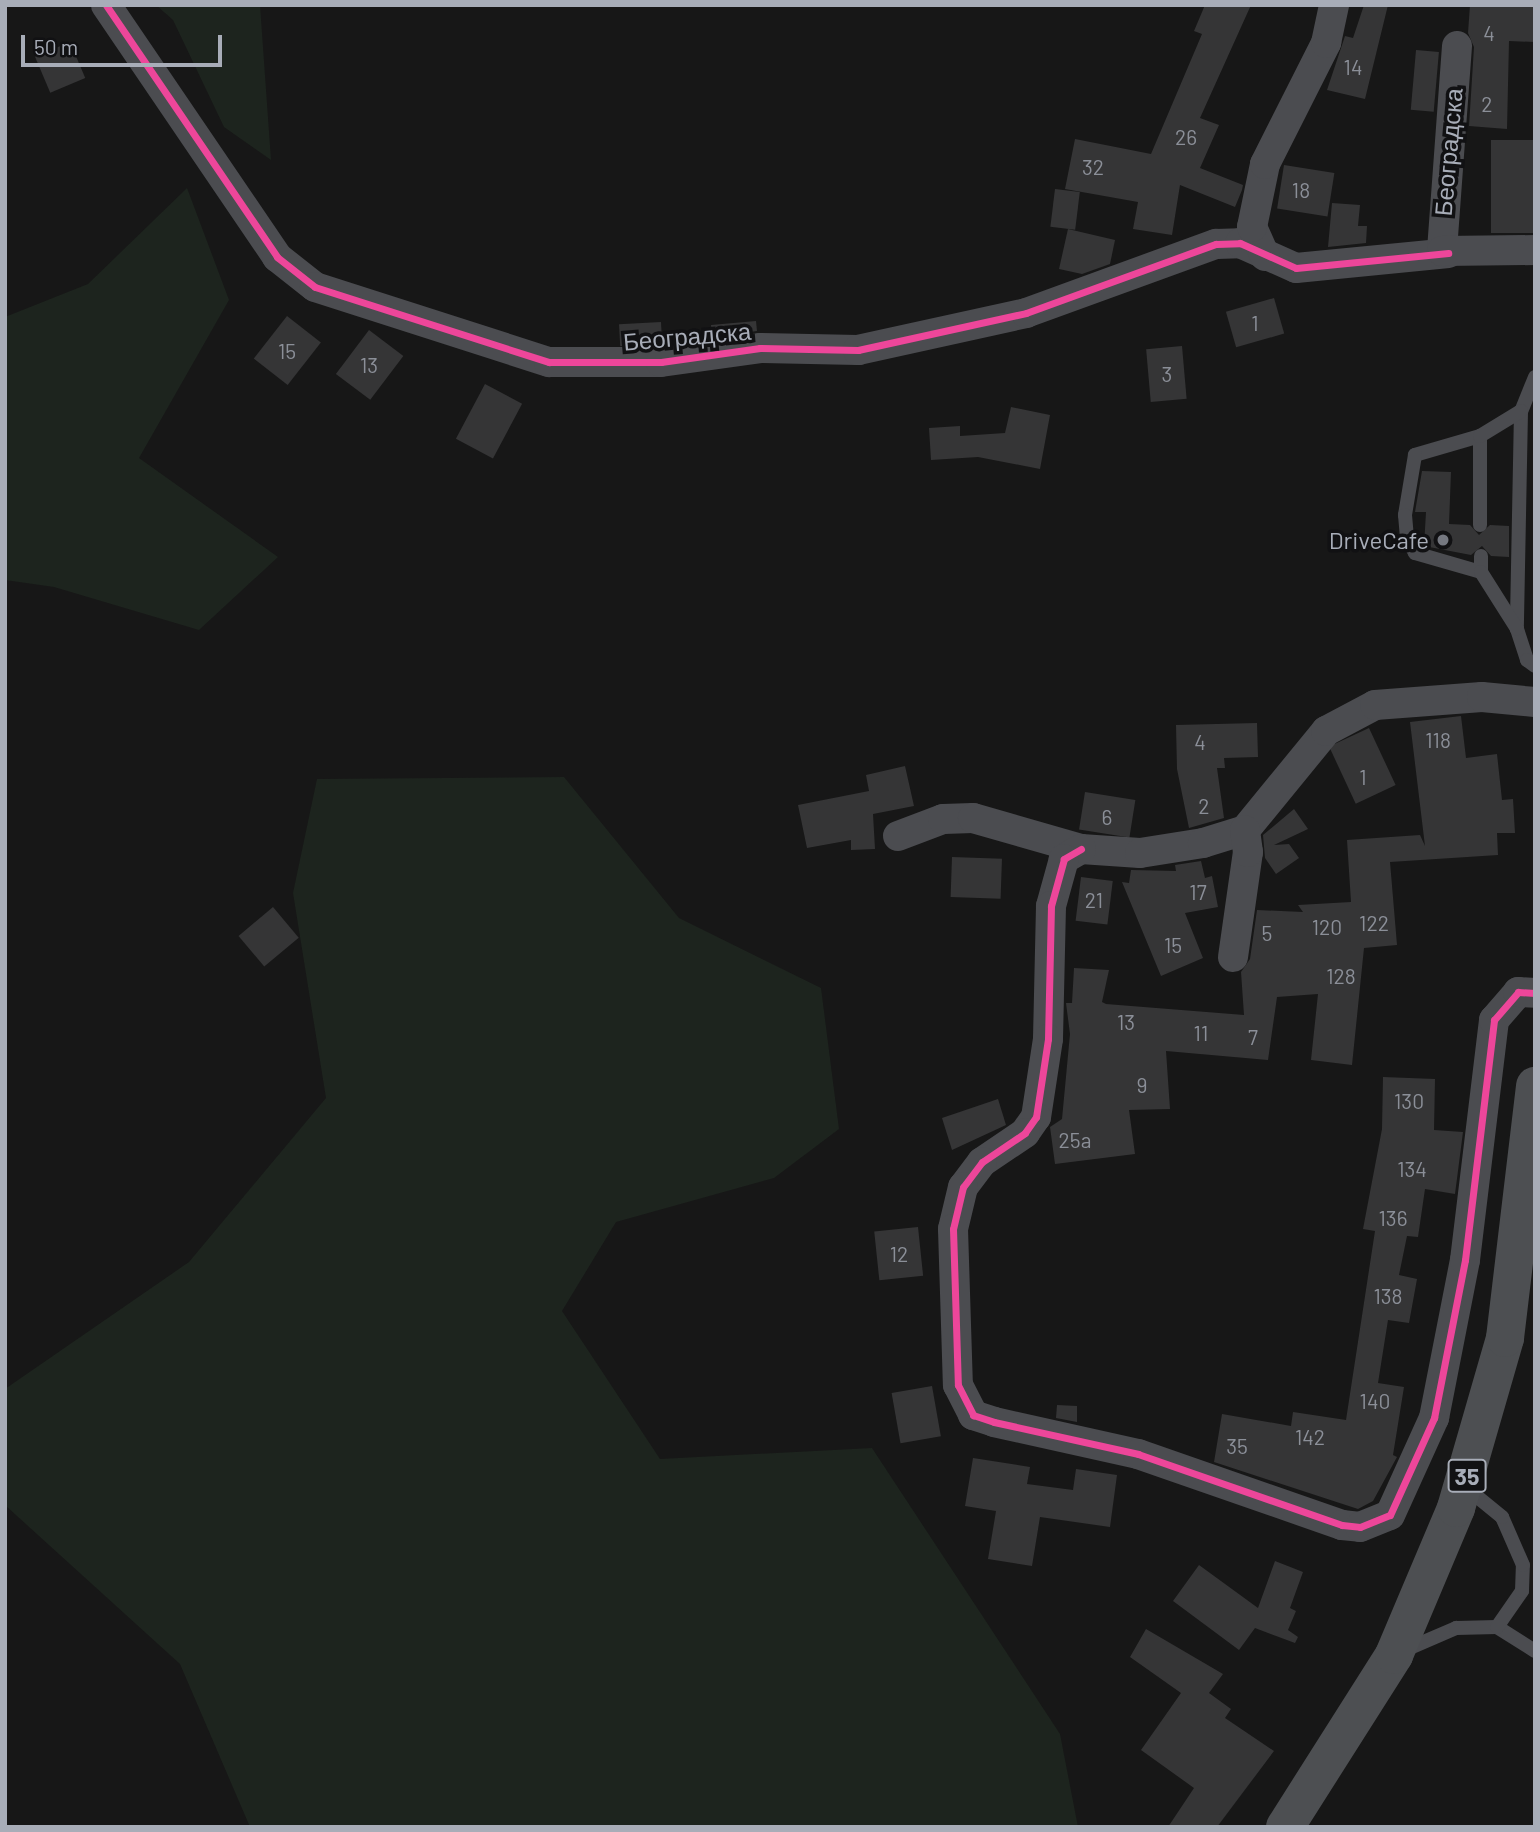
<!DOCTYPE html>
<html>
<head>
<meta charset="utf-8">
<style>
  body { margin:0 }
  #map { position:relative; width:1540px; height:1832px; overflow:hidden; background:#171717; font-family:Barlow,sans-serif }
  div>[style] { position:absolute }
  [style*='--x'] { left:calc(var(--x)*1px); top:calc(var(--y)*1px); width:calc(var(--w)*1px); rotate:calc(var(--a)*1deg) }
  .green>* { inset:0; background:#1d241e }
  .building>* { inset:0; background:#353536; transform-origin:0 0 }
  .lane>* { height:14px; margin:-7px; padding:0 7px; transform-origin:7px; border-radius:7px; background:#4b4c50 }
  .street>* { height:30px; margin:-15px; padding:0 15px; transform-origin:15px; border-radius:15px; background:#4b4c50 }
  .primary>* { height:38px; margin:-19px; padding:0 19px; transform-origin:19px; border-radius:19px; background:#4d4f52 }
  .cycleway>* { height:7px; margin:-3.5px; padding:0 3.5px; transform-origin:3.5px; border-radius:3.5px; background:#ed469a }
  .dots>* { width:19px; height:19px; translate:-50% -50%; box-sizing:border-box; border:4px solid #111113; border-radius:50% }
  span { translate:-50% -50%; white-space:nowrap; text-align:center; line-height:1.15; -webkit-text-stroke:7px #111113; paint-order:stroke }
  .number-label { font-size:21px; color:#8b8f98 }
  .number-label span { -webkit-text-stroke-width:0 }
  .shield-label span { padding:2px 5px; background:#111113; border:2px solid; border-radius:5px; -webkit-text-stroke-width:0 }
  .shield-label { font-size:23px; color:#a8adb8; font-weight:700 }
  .street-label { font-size:24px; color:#a8adb8 }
  .poi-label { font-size:24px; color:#a8adb8 }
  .right { translate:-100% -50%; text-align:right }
  .frame { position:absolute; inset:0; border:7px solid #a8adb8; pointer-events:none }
  .scale { position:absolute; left:21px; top:35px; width:201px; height:32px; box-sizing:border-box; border:4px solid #a8adb8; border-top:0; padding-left:9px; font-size:21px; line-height:24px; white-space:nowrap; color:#a8adb8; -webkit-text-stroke:5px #111113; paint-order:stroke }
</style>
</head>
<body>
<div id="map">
  <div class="green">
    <div style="clip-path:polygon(156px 5px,260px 5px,271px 160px,224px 127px,173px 20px)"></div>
    <div style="clip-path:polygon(187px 188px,229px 300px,139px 458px,278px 557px,199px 630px,54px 587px,5px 580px,5px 317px,88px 284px)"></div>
    <div style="clip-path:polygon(564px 777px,679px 918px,821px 988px,839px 1129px,774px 1178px,616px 1222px,562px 1311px,660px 1459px,872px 1448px,1060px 1734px,1078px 1827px,250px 1827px,180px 1664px,6px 1506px,5px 1389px,189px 1262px,326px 1098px,293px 893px,317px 779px)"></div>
  </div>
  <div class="building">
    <div style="clip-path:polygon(1205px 5px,1251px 5px,1200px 118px,1219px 125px,1200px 168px,1243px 185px,1242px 190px,1235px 207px,1180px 185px,1172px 235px,1133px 229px,1138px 202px,1065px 189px,1075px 139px,1151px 154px,1202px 34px,1194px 31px)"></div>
    <div style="clip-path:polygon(1364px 5px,1388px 5px,1365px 99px,1327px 90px,1345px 36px,1353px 38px)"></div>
    <div style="clip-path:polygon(1470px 5px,1535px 5px,1535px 42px,1509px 41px,1507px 129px,1469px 126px,1474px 47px,1468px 33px)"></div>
    <div style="left:70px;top:42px;width:39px;height:38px;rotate:67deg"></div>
    <div style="left:1416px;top:50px;width:23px;height:60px;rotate:5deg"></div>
    <div style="left:1491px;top:140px;width:42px;height:93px"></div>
    <div style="left:1284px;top:165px;width:51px;height:44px;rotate:9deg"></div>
    <div style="left:1055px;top:189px;width:25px;height:38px;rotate:7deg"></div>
    <div style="clip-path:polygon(1332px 203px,1360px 205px,1358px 226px,1367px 226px,1366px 243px,1328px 247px)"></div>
    <div style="clip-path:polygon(1068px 229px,1115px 240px,1110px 264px,1082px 274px,1059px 269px)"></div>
    <div style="left:1274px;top:298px;width:37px;height:50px;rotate:74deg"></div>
    <div style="left:287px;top:316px;width:43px;height:54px;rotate:38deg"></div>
    <div style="clip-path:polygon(756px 321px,757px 331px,712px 337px,711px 325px)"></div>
    <div style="left:661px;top:322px;width:22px;height:42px;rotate:87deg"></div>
    <div style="left:369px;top:330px;width:43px;height:55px;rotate:37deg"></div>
    <div style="left:1182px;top:346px;width:53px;height:36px;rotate:85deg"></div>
    <div style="left:485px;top:384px;width:42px;height:62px;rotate:28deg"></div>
    <div style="clip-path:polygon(1011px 407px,1050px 415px,1040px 469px,978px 457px,931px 460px,929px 428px,960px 426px,960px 436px,1005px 433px)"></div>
    <div style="clip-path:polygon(1422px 471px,1451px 472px,1449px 524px,1470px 525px,1479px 535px,1490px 525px,1509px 526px,1509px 557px,1491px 556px,1482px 546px,1471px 555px,1424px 546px,1426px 512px,1415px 512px)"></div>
    <div style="clip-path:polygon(1461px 716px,1466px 758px,1497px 754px,1502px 800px,1513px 799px,1515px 833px,1497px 833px,1498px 855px,1390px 862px,1397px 945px,1364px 948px,1352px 1065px,1311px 1060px,1318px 994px,1277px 997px,1268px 1060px,1166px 1051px,1170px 1109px,1129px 1110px,1135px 1154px,1055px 1164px,1050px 1127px,1062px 1119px,1070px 1034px,1066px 1003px,1072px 1003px,1074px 968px,1109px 970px,1102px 1002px,1106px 1004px,1244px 1015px,1241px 972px,1250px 959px,1257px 910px,1303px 912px,1298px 905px,1351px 902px,1347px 840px,1420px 835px,1425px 846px,1410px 722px)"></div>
    <div style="clip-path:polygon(1257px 723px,1258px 757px,1224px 758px,1225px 768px,1217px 768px,1224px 818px,1189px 828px,1177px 769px,1176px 725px)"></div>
    <div style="left:1369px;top:728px;width:63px;height:44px;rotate:65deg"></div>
    <div style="clip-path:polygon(905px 766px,914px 806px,873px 814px,875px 849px,851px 850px,851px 840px,807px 848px,798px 805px,869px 791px,866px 775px)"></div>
    <div style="left:1085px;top:792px;width:51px;height:38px;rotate:9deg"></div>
    <div style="clip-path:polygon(1294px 809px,1308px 829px,1274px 845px,1289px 844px,1299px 858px,1276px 874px,1265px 858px,1263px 835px)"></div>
    <div style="left:952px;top:857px;width:50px;height:40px;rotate:2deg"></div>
    <div style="clip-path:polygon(1201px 861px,1205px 878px,1212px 876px,1218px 907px,1185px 913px,1203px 958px,1161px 976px,1122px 882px,1129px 883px,1131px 870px,1176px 871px,1175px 865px)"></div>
    <div style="left:1081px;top:877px;width:32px;height:44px;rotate:7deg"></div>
    <div style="left:273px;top:907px;width:40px;height:45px;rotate:50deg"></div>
    <div style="clip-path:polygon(1383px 1077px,1435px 1079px,1434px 1130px,1463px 1132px,1455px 1194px,1425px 1189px,1418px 1237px,1407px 1236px,1399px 1275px,1417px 1279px,1409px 1323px,1388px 1320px,1378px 1383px,1404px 1387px,1393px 1455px,1397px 1457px,1373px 1501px,1358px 1509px,1214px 1462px,1222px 1414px,1291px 1426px,1293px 1412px,1346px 1420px,1375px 1231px,1363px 1229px,1382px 1129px)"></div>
    <div style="clip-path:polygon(998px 1099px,1006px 1125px,952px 1150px,942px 1118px)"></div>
    <div style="left:918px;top:1227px;width:49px;height:44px;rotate:84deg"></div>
    <div style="left:932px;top:1386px;width:51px;height:41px;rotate:80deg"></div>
    <div style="clip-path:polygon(1057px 1405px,1077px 1406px,1077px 1422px,1056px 1418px)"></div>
    <div style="clip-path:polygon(973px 1458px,1030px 1467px,1027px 1484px,1073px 1490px,1076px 1469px,1117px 1475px,1110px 1527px,1040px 1517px,1032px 1566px,988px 1559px,996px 1511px,965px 1506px)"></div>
    <div style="clip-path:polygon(1275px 1561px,1303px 1572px,1290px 1608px,1296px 1611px,1288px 1630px,1298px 1637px,1295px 1643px,1255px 1628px,1239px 1650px,1173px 1601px,1199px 1565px,1258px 1608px)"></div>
    <div style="clip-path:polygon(1146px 1629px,1223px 1674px,1209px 1693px,1231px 1709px,1225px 1718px,1274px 1751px,1217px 1827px,1168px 1827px,1194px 1788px,1141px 1750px,1181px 1693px,1130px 1657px)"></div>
  </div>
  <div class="lane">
    <div style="--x:1535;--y:377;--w:37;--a:112"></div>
    <div style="--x:1521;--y:411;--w:218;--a:91.1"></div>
    <div style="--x:1517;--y:629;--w:33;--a:72"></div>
    <div style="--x:1527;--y:660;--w:10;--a:37"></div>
    <div style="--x:1480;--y:436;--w:68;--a:163.7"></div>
    <div style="--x:1415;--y:455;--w:61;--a:99.5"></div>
    <div style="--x:1405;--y:515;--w:23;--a:85"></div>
    <div style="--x:1407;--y:538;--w:17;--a:62"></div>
    <div style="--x:1415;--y:553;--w:69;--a:16.1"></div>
    <div style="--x:1480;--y:525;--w:89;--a:-90"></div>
    <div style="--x:1480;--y:436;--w:48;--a:-31.4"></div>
    <div style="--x:1481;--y:556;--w:16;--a:90"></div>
    <div style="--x:1481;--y:572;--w:67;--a:57.7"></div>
    <div style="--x:1497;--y:1627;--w:45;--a:32.3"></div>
    <div style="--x:1405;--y:1650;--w:56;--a:-23.3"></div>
    <div style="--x:1456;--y:1628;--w:41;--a:-1.4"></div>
    <div style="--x:1497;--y:1627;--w:44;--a:-55.2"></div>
    <div style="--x:1522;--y:1591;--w:26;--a:-88"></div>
    <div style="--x:1523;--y:1565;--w:52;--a:-113.6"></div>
    <div style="--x:1502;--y:1517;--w:49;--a:-140.8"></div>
  </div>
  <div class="street">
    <div style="--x:106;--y:5;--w:305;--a:55.8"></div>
    <div style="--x:277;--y:257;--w:48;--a:38.3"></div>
    <div style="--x:315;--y:287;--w:246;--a:17.8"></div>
    <div style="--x:549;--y:362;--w:112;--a:0"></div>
    <div style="--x:661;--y:362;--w:100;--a:-8"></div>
    <div style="--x:760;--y:348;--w:98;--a:1.2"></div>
    <div style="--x:858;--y:350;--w:172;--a:-12.4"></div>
    <div style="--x:1026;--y:313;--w:202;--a:-20"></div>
    <div style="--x:1216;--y:244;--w:24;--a:-2"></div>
    <div style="--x:1240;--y:243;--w:61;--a:24.1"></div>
    <div style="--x:1296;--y:268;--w:153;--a:-5.6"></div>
    <div style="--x:1457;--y:46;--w:206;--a:94.2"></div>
    <div style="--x:1442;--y:251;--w:93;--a:-0.6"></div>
    <div style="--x:1265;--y:256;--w:32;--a:-114"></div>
    <div style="--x:1252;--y:227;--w:64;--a:-78.3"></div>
    <div style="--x:1265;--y:164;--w:136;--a:-63.2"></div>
    <div style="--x:1326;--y:43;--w:39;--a:-78"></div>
    <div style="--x:898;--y:836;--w:48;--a:-20.7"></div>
    <div style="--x:943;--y:819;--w:30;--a:-2"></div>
    <div style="--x:973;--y:818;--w:112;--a:16"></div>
    <div style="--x:1081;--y:849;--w:59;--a:3.9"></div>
    <div style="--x:1140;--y:853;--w:64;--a:-9"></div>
    <div style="--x:1203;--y:843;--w:44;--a:-17.2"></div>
    <div style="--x:1245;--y:830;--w:128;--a:-50.7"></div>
    <div style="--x:1326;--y:731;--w:55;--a:-28"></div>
    <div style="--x:1375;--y:705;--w:107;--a:-4.3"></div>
    <div style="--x:1482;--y:697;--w:53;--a:5.4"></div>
    <div style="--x:1081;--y:849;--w:20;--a:150"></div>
    <div style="--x:1064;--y:859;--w:49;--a:105.5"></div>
    <div style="--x:1051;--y:906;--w:133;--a:91.3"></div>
    <div style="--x:1048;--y:1039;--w:79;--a:98.7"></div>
    <div style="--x:1036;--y:1117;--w:19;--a:125"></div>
    <div style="--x:1025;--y:1133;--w:52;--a:146"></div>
    <div style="--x:982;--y:1162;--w:31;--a:127"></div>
    <div style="--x:963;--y:1187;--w:43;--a:103.4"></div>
    <div style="--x:953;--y:1229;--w:156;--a:88.2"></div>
    <div style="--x:958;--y:1385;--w:34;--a:63"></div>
    <div style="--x:973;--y:1415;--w:22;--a:18"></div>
    <div style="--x:994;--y:1422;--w:148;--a:12.5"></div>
    <div style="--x:1138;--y:1454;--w:216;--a:19.2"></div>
    <div style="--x:1342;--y:1525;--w:18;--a:6"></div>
    <div style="--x:1360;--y:1527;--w:32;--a:-22"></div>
    <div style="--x:1390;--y:1515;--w:107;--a:-65.6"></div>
    <div style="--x:1434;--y:1418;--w:161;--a:-78.9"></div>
    <div style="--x:1465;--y:1260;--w:242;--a:-83.1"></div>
    <div style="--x:1494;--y:1020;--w:37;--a:-49"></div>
    <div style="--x:1518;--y:992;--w:17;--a:3"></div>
    <div style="--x:1233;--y:957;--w:106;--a:-81.9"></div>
    <div style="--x:1248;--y:852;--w:22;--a:-98"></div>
  </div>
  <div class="primary">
    <div style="--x:1285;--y:1827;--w:204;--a:-57.6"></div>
    <div style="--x:1394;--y:1655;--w:160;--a:-67.1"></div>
    <div style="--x:1456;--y:1508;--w:177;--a:-73.9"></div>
    <div style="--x:1505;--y:1338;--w:254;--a:-83.2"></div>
  </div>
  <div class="cycleway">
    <div style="--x:106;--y:5;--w:305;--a:55.8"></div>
    <div style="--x:277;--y:257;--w:48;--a:38.3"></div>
    <div style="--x:315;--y:287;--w:246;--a:17.8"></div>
    <div style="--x:549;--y:362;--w:112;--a:0"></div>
    <div style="--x:661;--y:362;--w:100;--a:-8"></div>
    <div style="--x:760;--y:348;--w:98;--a:1.2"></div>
    <div style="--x:858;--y:350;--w:172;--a:-12.4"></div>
    <div style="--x:1026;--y:313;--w:202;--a:-20"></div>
    <div style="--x:1216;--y:244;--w:24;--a:-2"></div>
    <div style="--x:1240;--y:243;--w:61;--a:24.1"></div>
    <div style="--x:1296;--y:268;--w:153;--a:-5.6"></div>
    <div style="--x:1081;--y:849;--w:20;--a:150"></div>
    <div style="--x:1064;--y:859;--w:49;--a:105.5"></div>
    <div style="--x:1051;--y:906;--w:133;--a:91.3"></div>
    <div style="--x:1048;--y:1039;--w:79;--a:98.7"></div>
    <div style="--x:1036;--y:1117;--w:19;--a:125"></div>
    <div style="--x:1025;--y:1133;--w:52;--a:146"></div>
    <div style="--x:982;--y:1162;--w:31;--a:127"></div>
    <div style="--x:963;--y:1187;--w:43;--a:103.4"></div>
    <div style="--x:953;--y:1229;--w:156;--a:88.2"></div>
    <div style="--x:958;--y:1385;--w:34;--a:63"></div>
    <div style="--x:973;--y:1415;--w:22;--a:18"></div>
    <div style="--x:994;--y:1422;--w:148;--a:12.5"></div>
    <div style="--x:1138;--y:1454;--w:216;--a:19.2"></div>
    <div style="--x:1342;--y:1525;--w:18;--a:6"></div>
    <div style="--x:1360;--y:1527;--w:32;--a:-22"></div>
    <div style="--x:1390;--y:1515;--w:107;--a:-65.6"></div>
    <div style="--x:1434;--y:1418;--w:161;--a:-78.9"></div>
    <div style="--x:1465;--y:1260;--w:242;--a:-83.1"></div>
    <div style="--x:1494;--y:1020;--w:37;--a:-49"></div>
    <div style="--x:1518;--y:992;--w:17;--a:3"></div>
  </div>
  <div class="dots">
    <div style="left:1443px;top:540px;background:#757880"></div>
  </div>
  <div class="number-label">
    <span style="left:1489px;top:33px">4</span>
    <span style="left:1353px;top:67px">14</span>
    <span style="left:1487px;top:104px">2</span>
    <span style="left:1186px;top:137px">26</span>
    <span style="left:1093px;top:167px">32</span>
    <span style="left:1301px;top:190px">18</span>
    <span style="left:1255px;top:323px">1</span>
    <span style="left:287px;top:351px">15</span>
    <span style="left:369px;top:365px">13</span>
    <span style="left:1167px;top:374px">3</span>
    <span style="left:1438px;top:740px">118</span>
    <span style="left:1200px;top:742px">4</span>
    <span style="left:1363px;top:777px">1</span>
    <span style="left:1204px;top:806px">2</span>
    <span style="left:1107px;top:817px">6</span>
    <span style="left:1198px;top:892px">17</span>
    <span style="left:1094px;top:900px">21</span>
    <span style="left:1374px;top:923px">122</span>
    <span style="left:1327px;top:927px">120</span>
    <span style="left:1267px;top:933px">5</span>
    <span style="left:1173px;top:945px">15</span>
    <span style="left:1341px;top:976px">128</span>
    <span style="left:1126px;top:1022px">13</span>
    <span style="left:1201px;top:1033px">11</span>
    <span style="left:1253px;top:1037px">7</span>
    <span style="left:1142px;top:1085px">9</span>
    <span style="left:1409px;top:1101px">130</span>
    <span style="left:1075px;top:1140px">25a</span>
    <span style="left:1412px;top:1169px">134</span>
    <span style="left:1393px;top:1218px">136</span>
    <span style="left:899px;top:1254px">12</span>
    <span style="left:1388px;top:1296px">138</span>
    <span style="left:1375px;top:1401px">140</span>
    <span style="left:1310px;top:1437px">142</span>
    <span style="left:1237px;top:1446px">35</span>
  </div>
  <div class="shield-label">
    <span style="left:1467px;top:1476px">35</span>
  </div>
  <div class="street-label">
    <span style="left:1448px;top:152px;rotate:-85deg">Београдска</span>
    <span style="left:687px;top:336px;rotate:-5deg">Београдска</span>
  </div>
  <div class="poi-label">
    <span class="right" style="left:1429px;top:540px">DriveCafe</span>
  </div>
  <div class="frame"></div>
  <div class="scale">50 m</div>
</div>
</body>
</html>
